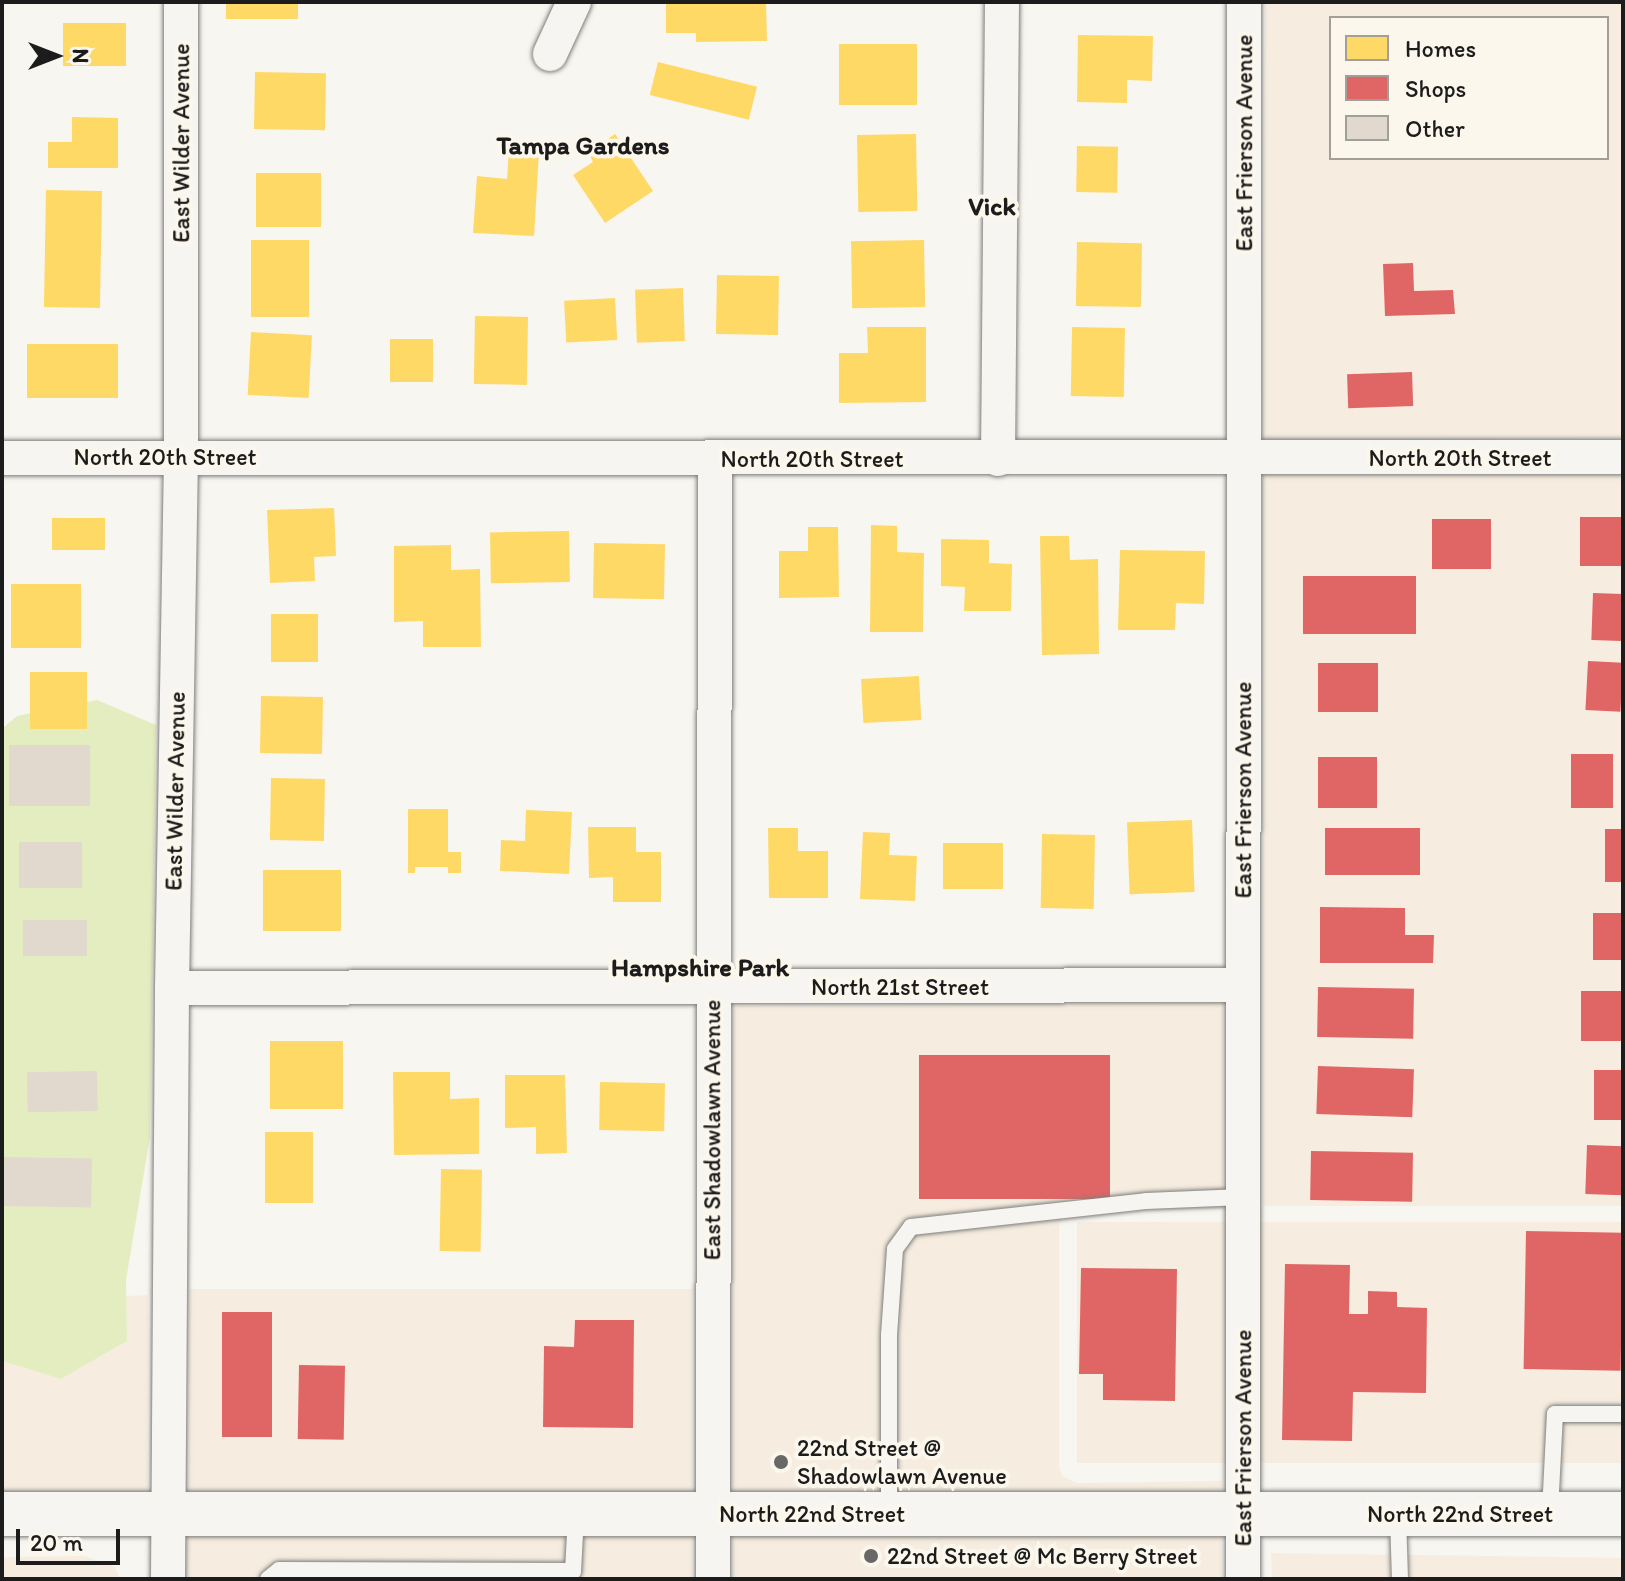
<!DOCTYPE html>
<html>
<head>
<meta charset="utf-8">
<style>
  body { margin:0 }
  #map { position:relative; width:1625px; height:1581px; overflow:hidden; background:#f8f6f0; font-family:Itim,sans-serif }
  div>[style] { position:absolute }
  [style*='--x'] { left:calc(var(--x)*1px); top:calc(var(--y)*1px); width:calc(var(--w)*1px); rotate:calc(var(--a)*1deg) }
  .built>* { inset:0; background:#f6ede0; transform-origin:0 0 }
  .green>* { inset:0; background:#e4edc0 }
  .homes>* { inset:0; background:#ffd966; transform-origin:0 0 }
  .shops>* { inset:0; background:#e06666; transform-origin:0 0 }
  .building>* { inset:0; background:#e1d8ce; transform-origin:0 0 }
  .roads { filter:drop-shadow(0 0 2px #7f7e7b) drop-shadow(0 0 2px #7f7e7b) }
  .service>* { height:16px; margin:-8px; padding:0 8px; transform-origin:8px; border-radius:8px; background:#f6f5f1 }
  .minor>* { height:34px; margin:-17px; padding:0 17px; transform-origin:17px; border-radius:17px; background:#f6f5f1 }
  .secondary>* { height:44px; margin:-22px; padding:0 22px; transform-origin:22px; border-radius:22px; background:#f6f5f1 }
  .dots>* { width:22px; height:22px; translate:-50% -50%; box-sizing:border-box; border:4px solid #fbf7ec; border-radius:50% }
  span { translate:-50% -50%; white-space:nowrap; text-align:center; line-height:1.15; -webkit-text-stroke:8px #fbf7ec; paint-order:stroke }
  .street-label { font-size:24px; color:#1c1c1c }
  .poi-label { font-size:24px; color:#1c1c1c }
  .left { translate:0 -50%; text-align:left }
  .neighbourhood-label { font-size:26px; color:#1c1c1c; font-weight:700 }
  .frame { position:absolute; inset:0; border:4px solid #1c1c1c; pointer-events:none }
  .legend { position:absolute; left:1329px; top:16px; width:280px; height:144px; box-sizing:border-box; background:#fbf7ec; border:2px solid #a29f99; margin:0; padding:10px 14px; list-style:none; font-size:24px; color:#1c1c1c }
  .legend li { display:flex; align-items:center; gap:16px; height:40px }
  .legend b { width:40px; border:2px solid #a29f99 }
  .north { position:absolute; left:16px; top:16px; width:80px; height:80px; -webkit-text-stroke:6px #fbf7ec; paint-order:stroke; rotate:90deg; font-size:22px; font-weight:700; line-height:32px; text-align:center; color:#1c1c1c }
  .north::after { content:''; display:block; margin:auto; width:28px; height:36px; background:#1c1c1c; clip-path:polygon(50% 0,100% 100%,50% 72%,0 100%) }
  .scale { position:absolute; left:16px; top:1529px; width:104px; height:36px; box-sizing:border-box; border:4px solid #1c1c1c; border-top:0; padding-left:10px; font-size:24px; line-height:28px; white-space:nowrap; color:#1c1c1c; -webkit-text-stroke:6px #fbf7ec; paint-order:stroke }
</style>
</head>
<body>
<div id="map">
  <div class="built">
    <div style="clip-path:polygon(evenodd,1265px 2px,1623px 2px,1623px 438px,1263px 441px,1265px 2px,1331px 18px,1607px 18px,1607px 158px,1331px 158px,1331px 18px)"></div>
    <div style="left:1623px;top:475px;width:731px;height:360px;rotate:90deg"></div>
    <div style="clip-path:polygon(1223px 1003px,1223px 1209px,1077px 1210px,1063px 1217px,1059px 1226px,1059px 1467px,1063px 1476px,1077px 1483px,1222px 1481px,1222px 1496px,733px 1496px,733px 1006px)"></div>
    <div style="left:1623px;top:1222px;width:241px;height:546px;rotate:90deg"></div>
    <div style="left:692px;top:1289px;width:207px;height:503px;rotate:90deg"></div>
    <div style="clip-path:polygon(148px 1295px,147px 1495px,2px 1496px,2px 1361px,61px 1379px,127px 1341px,126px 1296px)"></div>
    <div style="left:187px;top:1532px;width:505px;height:47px"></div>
    <div style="left:1222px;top:1532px;width:47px;height:489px;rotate:90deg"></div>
    <div style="clip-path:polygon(1271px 1553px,1623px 1558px,1623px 1579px,1272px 1579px)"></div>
    <div style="clip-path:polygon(85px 1556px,115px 1567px,120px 1579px,2px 1579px,2px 1557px)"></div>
  </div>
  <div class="green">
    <div style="clip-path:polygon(97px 700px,156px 725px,150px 1137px,126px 1280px,127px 1341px,61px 1379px,2px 1361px,2px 729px,17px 716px)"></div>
  </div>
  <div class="homes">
    <div style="left:226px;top:2px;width:72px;height:17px"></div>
    <div style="clip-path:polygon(666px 2px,766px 2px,767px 41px,696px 42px,696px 33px,666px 33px)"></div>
    <div style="left:126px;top:23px;width:43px;height:63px;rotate:90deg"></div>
    <div style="clip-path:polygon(1078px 35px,1153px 36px,1152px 81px,1127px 80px,1127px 103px,1077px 102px)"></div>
    <div style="left:839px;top:44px;width:78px;height:61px"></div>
    <div style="left:658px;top:62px;width:102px;height:34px;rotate:14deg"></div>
    <div style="left:255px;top:72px;width:71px;height:57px;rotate:1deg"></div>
    <div style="clip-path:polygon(72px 117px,118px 118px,118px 168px,48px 168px,48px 142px,72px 142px)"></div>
    <div style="clip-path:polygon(615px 134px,653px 191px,605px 223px,573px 175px,593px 162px,588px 152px)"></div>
    <div style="left:916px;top:134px;width:77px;height:59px;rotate:89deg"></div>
    <div style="left:1077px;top:146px;width:41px;height:46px;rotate:1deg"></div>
    <div style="clip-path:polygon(509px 150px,539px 152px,534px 236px,473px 233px,477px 176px,507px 179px)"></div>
    <div style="left:321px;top:173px;width:54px;height:65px;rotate:90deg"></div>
    <div style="left:46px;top:190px;width:56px;height:117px;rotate:1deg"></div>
    <div style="left:251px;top:240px;width:58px;height:77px"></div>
    <div style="left:924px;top:240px;width:67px;height:73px;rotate:89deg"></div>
    <div style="left:1077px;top:242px;width:65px;height:64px;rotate:1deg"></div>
    <div style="left:717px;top:275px;width:62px;height:59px;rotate:1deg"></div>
    <div style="left:683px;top:288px;width:53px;height:48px;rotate:88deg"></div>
    <div style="left:615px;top:298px;width:42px;height:51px;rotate:87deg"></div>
    <div style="left:475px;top:316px;width:53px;height:68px;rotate:1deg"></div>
    <div style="clip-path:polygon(867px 327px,926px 327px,926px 402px,839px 403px,839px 353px,868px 353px)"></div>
    <div style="left:1072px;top:327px;width:53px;height:69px;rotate:1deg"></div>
    <div style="left:251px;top:332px;width:61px;height:63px;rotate:3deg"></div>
    <div style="left:390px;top:339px;width:43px;height:43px"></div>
    <div style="left:27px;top:344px;width:91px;height:54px"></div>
    <div style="clip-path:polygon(334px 508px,336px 556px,314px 557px,315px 581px,270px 583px,267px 510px)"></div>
    <div style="left:52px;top:518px;width:53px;height:32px"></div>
    <div style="clip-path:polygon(871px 525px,897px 526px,897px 552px,924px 553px,923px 632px,870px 632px)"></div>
    <div style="clip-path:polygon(808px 527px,838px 527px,839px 597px,779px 598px,779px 551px,808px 551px)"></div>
    <div style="left:569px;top:531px;width:51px;height:79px;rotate:89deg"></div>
    <div style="clip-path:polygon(1040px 536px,1069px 536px,1070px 560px,1098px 559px,1099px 654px,1042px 655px)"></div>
    <div style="clip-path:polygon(941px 539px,989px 540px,989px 563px,1012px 564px,1011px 611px,964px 611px,965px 587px,941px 586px)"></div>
    <div style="left:594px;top:543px;width:71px;height:55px;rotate:1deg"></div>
    <div style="clip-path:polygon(451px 545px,451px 570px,480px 569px,481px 647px,423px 647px,423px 621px,394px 622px,394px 546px)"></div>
    <div style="clip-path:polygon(1120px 550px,1205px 551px,1204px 604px,1176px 603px,1175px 630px,1118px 630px)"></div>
    <div style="left:11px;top:584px;width:70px;height:64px"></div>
    <div style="left:271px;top:614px;width:47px;height:48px"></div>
    <div style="left:30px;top:672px;width:57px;height:57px"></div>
    <div style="left:919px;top:676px;width:44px;height:58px;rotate:87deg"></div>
    <div style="left:261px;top:696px;width:62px;height:57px;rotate:1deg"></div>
    <div style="left:271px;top:778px;width:54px;height:62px;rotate:1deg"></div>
    <div style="clip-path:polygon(408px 809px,448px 809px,448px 852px,461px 852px,461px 873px,448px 873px,448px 867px,415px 867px,415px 873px,408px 873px)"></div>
    <div style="clip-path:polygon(526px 810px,572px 812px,569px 874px,500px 871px,501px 840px,525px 841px)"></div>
    <div style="left:1192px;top:820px;width:72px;height:65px;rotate:88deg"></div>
    <div style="clip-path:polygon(588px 827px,636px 827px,636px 852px,661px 852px,661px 902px,613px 902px,613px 877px,589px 878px)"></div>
    <div style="clip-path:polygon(768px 828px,798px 828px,798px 851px,828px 851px,828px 898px,769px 898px)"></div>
    <div style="clip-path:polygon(863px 832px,890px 833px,889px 855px,917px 856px,915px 901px,860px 899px)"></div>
    <div style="left:1042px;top:834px;width:53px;height:74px;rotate:1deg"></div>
    <div style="left:943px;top:843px;width:60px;height:46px"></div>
    <div style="left:263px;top:870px;width:78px;height:61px"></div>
    <div style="left:270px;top:1041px;width:73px;height:68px"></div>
    <div style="clip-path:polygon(393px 1072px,450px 1072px,450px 1099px,479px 1098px,479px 1154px,394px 1155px)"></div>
    <div style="clip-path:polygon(505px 1075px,565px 1075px,567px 1153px,536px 1154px,536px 1127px,505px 1128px)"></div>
    <div style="left:600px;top:1082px;width:65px;height:48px;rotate:1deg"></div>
    <div style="left:265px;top:1132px;width:48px;height:71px"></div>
    <div style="left:441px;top:1169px;width:41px;height:82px;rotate:1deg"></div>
  </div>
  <div class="shops">
    <div style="clip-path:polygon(1413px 263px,1414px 291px,1453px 290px,1455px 314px,1385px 316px,1383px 264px)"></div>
    <div style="left:1412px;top:372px;width:34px;height:65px;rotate:88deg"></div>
    <div style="left:1580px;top:517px;width:43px;height:49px"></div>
    <div style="left:1432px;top:519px;width:59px;height:50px"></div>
    <div style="left:1303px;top:576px;width:113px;height:58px"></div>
    <div style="left:1593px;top:593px;width:30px;height:47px;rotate:2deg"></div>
    <div style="left:1588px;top:661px;width:35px;height:49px;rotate:3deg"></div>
    <div style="left:1318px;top:663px;width:60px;height:49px"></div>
    <div style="left:1571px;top:754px;width:42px;height:54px"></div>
    <div style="left:1318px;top:757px;width:59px;height:51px"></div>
    <div style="left:1325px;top:828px;width:95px;height:47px"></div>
    <div style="left:1605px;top:829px;width:18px;height:53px"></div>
    <div style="clip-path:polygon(1320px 907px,1405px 908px,1405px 935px,1434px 935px,1433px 963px,1320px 963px)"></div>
    <div style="left:1593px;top:913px;width:30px;height:47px"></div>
    <div style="left:1318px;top:987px;width:96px;height:50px;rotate:1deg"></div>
    <div style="left:1581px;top:991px;width:42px;height:50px"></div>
    <div style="left:919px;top:1055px;width:191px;height:144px"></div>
    <div style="left:1318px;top:1066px;width:96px;height:48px;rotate:2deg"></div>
    <div style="left:1594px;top:1070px;width:29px;height:50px"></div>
    <div style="left:1587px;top:1145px;width:36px;height:49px;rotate:2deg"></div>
    <div style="left:1311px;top:1151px;width:102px;height:49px;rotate:1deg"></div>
    <div style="left:1526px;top:1231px;width:97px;height:138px;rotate:1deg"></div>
    <div style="clip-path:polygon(1285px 1264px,1350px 1265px,1349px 1314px,1368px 1314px,1368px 1291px,1397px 1292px,1397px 1307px,1427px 1308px,1426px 1393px,1353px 1392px,1352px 1441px,1282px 1440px)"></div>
    <div style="clip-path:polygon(1081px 1268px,1177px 1269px,1175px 1401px,1103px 1400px,1103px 1374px,1079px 1374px)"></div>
    <div style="left:222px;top:1312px;width:50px;height:125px"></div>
    <div style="clip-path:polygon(575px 1320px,634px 1320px,633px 1428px,543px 1427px,544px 1346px,574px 1347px)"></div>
    <div style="left:299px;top:1365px;width:46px;height:74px;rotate:1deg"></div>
  </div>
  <div class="building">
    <div style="left:90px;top:745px;width:61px;height:81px;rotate:90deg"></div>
    <div style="left:19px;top:842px;width:63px;height:46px"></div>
    <div style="left:87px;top:920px;width:36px;height:64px;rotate:90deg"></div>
    <div style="left:97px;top:1071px;width:40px;height:70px;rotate:89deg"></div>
    <div style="left:2px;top:1157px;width:90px;height:49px;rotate:1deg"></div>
  </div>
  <div class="roads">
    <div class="service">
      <div style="--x:1550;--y:1512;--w:98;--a:-87.1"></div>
      <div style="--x:1555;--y:1414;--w:68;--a:0"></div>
      <div style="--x:889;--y:1514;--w:179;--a:-90"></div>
      <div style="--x:889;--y:1335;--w:86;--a:-86"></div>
      <div style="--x:895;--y:1249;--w:27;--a:-54"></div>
      <div style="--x:911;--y:1227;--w:236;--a:-6.3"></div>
      <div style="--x:1146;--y:1201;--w:97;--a:-2.4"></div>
      <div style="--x:1398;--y:1516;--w:63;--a:88.2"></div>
      <div style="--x:567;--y:1578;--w:9;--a:-49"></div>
      <div style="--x:573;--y:1571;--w:55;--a:-86.9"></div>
      <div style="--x:268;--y:1579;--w:14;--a:-39"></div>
      <div style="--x:279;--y:1570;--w:294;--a:0.2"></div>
    </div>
    <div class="minor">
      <div style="--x:550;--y:54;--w:57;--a:-65.2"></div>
      <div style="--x:2;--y:458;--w:1621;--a:-0.04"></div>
      <div style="--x:998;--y:459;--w:457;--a:-89.5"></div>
      <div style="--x:172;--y:988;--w:1071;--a:-0.16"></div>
      <div style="--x:168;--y:1579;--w:591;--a:-89.61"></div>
      <div style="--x:172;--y:988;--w:532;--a:-89.03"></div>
      <div style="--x:181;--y:456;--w:454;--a:-90"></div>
      <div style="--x:713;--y:1579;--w:1121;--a:-89.9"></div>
      <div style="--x:1243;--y:1579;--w:1577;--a:-89.96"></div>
    </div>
    <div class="secondary">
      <div style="--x:2;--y:1514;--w:1621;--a:0"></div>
    </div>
  </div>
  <div class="dots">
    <div style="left:781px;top:1462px;background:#696866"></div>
    <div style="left:871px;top:1556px;background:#696866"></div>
  </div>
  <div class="street-label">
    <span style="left:181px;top:143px;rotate:-90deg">East Wilder Avenue</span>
    <span style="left:1244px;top:143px;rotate:-90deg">East Frierson Avenue</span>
    <span style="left:165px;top:457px">North 20th Street</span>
    <span style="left:1460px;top:458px">North 20th Street</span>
    <span style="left:812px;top:459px">North 20th Street</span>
    <span style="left:1243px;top:790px;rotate:-90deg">East Frierson Avenue</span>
    <span style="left:175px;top:791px;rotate:-89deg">East Wilder Avenue</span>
    <span style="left:900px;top:987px">North 21st Street</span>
    <span style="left:712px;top:1130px;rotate:-90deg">East Shadowlawn Avenue</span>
    <span style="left:1243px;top:1438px;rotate:-90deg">East Frierson Avenue</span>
    <span style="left:812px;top:1514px">North 22nd Street</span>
    <span style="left:1460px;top:1514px">North 22nd Street</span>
  </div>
  <div class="poi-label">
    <span class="left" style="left:797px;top:1462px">22nd Street @<br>Shadowlawn Avenue</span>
    <span class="left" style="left:887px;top:1556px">22nd Street @ Mc Berry Street</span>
  </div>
  <div class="neighbourhood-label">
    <span style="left:583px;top:146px">Tampa Gardens</span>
    <span style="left:992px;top:207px">Vick</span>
    <span style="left:700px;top:968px">Hampshire Park</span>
  </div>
  <div class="frame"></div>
  <ul class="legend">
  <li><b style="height:22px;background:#ffd966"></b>Homes</li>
  <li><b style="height:22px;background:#e06666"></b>Shops</li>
  <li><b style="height:22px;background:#e1d8ce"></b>Other</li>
  </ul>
  <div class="north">N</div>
  <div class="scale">20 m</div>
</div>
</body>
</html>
